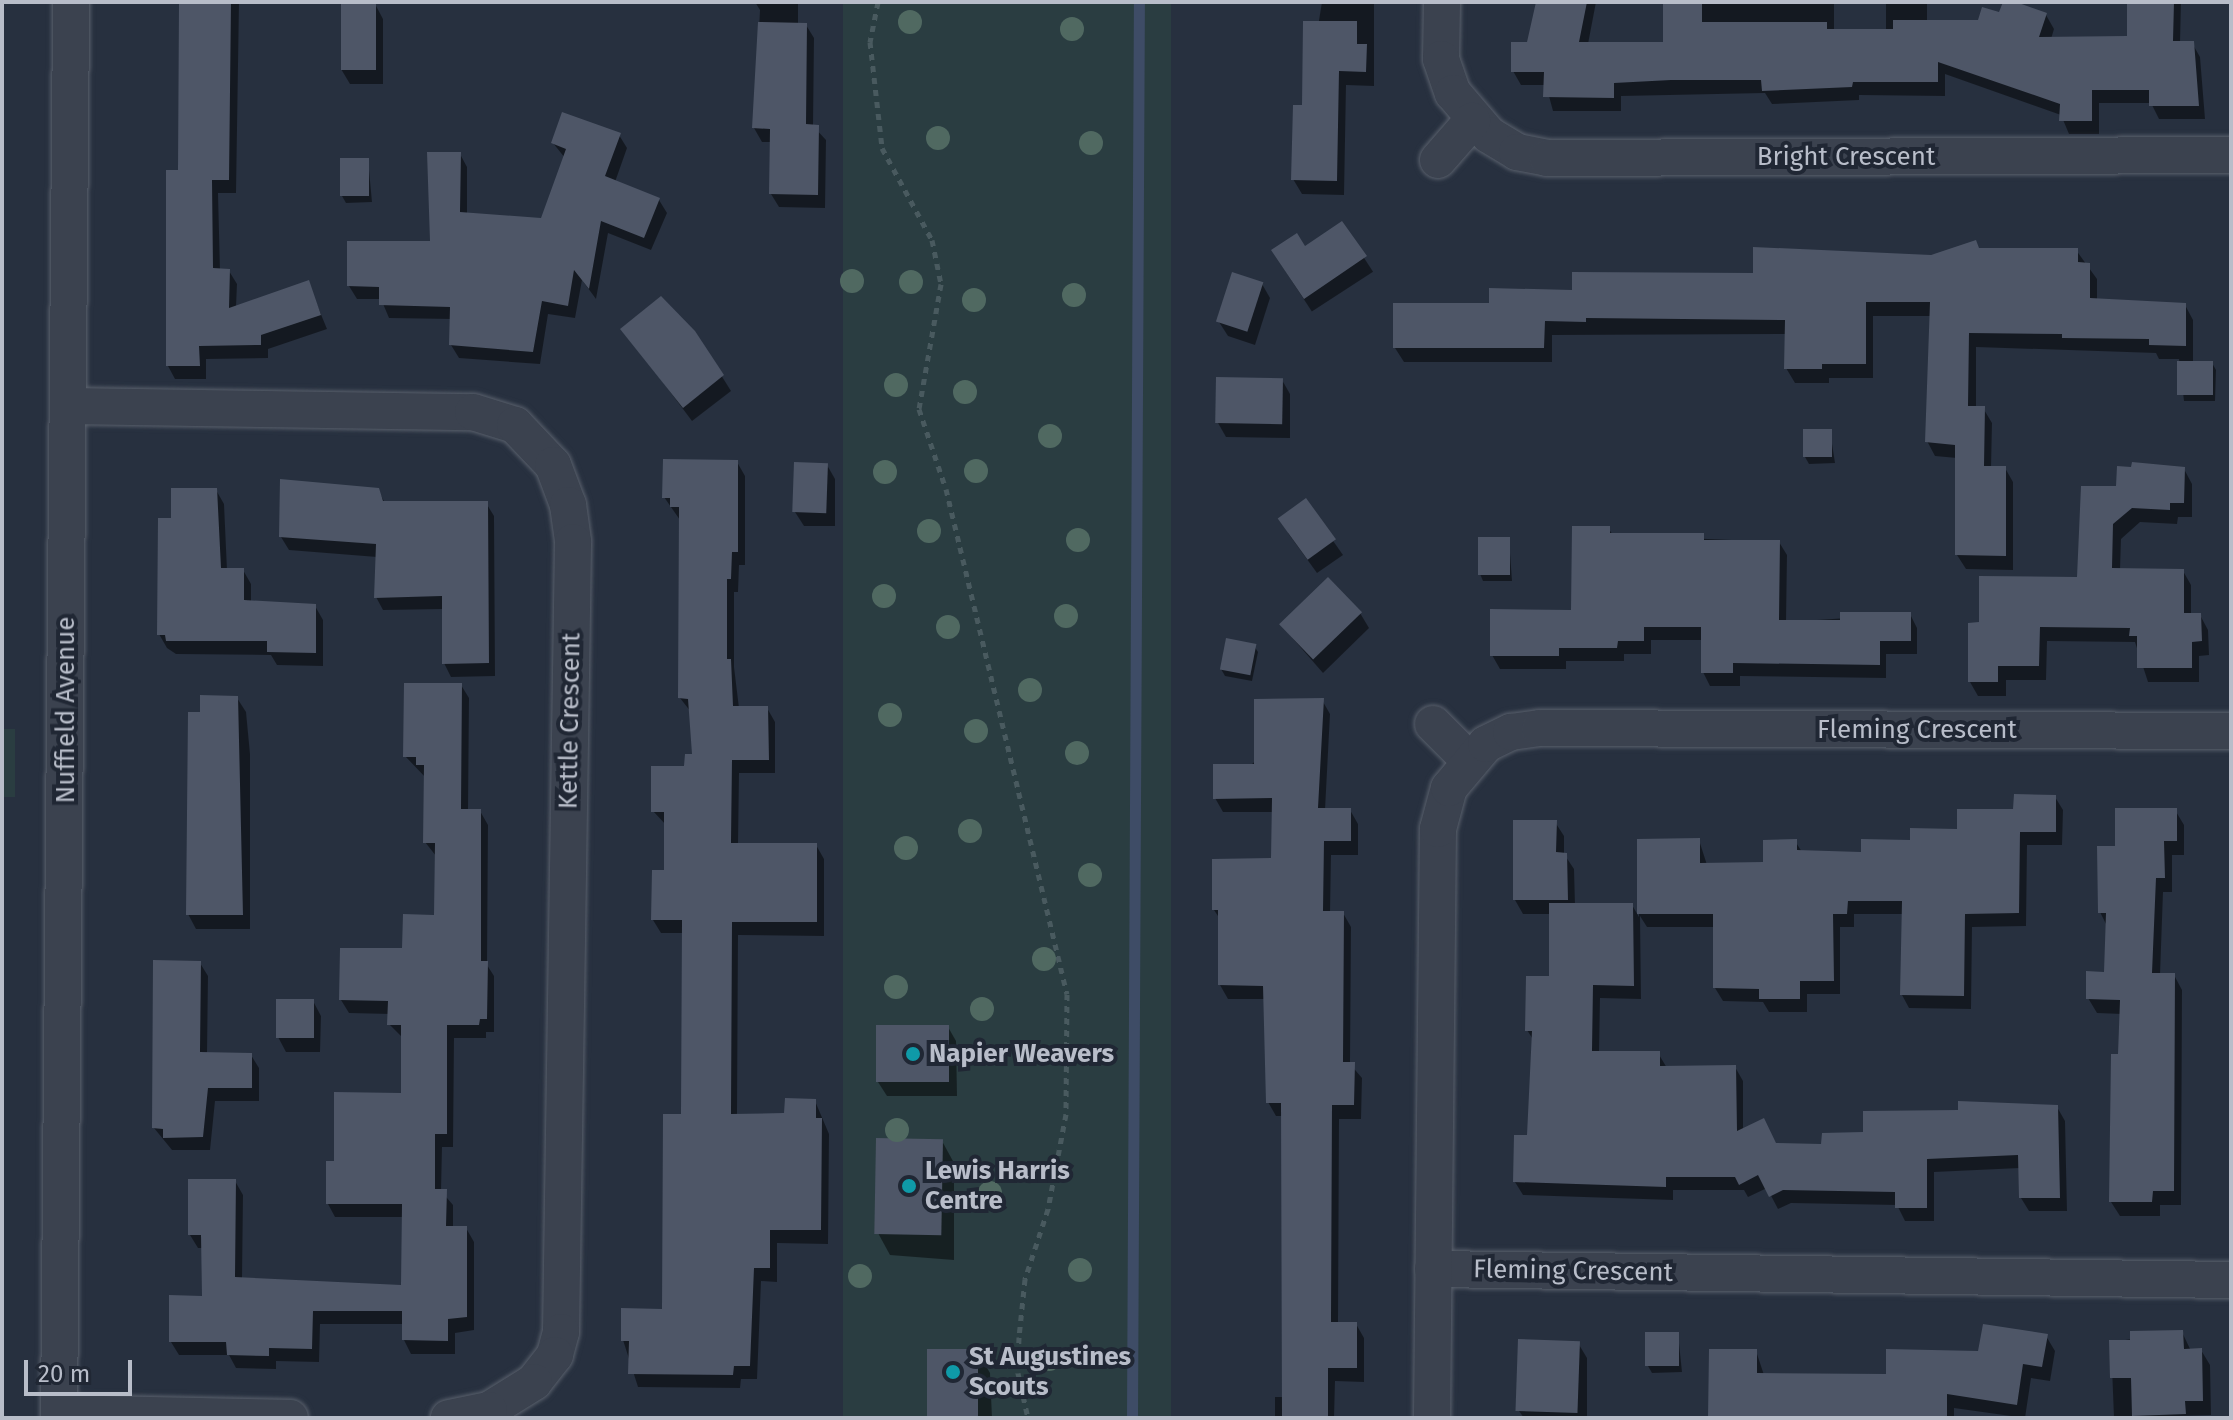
<!DOCTYPE html>
<html>
<head>
<meta charset="utf-8">
<style>
  body { margin:0 }
  #map { position:relative; width:2233px; height:1420px; overflow:hidden; background:#27303f; font-family:"Fira Sans",sans-serif }
  div>[style] { position:absolute }
  [style*='--x'] { left:calc(var(--x)*1px); top:calc(var(--y)*1px); width:calc(var(--w)*1px); rotate:calc(var(--a)*1deg) }
  .green>* { inset:0; background:#2a3d41; transform-origin:0 0 }
  .shadow>* { inset:0; background:#0007; transform-origin:0 0 }
  .stream>* { height:11px; margin:-5.5px; padding:0 5.5px; transform-origin:5.5px; border-radius:5.5px; background:#3e4c66 }
  .building>* { inset:0; background:#4e5667; transform-origin:0 0 }
  .path>* { height:5px; margin-top:-2.5px; transform-origin:0; background:repeating-linear-gradient(90deg,#495a5f 0 6px,transparent 0 12px) }
  .roads { filter:drop-shadow(0 0 2px #59606c) drop-shadow(0 0 2px #59606c) }
  .street>* { height:36px; margin:-18px; padding:0 18px; transform-origin:18px; border-radius:18px; background:#3b424f }
  .trees>* { width:24px; height:24px; margin:-12px; border-radius:50%; background:#506961 }
  .dots>* { width:22px; height:22px; translate:-50% -50%; box-sizing:border-box; border:4px solid #202734; border-radius:50% }
  span { translate:-50% -50%; white-space:nowrap; text-align:center; line-height:1.15; -webkit-text-stroke:8px #202734; paint-order:stroke }
  .street-label { font-size:26px; color:#b8bdc9 }
  .poi-label { font-size:26px; color:#b8bdc9; font-weight:700 }
  .left { translate:0 -50%; text-align:left }
  .frame { position:absolute; inset:0; border:4px solid #b8bdc9; pointer-events:none }
  .scale { position:absolute; left:24px; top:1360px; width:108px; height:36px; box-sizing:border-box; border:4px solid #b8bdc9; border-top:0; padding-left:10px; font-size:24px; line-height:28px; white-space:nowrap; color:#b8bdc9; -webkit-text-stroke:6px #202734; paint-order:stroke }
</style>
</head>
<body>
<div id="map">
  <div class="green">
    <div style="left:843px;top:2px;width:328px;height:1416px"></div>
    <div style="left:2px;top:729px;width:13px;height:68px"></div>
  </div>
  <div class="shadow">
    <div style="clip-path:polygon(196px 2px,239px 2px,236px 193px,218px 193px,220px 271px,229px 271px,237px 284px,236px 307px,308px 283px,327px 329px,268px 349px,268px 358px,206px 359px,206px 379px,175px 379px,168px 366px)"></div>
    <div style="clip-path:polygon(755px 2px,798px 2px,798px 24px,806px 25px,814px 38px,813px 126px,826px 140px,825px 208px,779px 207px,771px 194px,772px 142px,762px 142px,754px 128px,760px 10px)"></div>
    <div style="clip-path:polygon(1322px 2px,1374px 2px,1374px 86px,1346px 85px,1344px 195px,1302px 194px,1293px 179px)"></div>
    <div style="clip-path:polygon(1538px 2px,1596px 2px,1588px 44px,1665px 44px,1665px 2px,1834px 2px,1834px 31px,1886px 31px,1886px 2px,1927px 2px,1927px 22px,1979px 22px,2000px 15px,2010px 2px,2046px 15px,2054px 29px,2051px 39px,2129px 38px,2129px 2px,2181px 2px,2180px 43px,2192px 43px,2200px 57px,2205px 119px,2159px 119px,2151px 103px,2099px 103px,2099px 134px,2069px 134px,2061px 115px,1945px 74px,1945px 96px,1859px 95px,1859px 100px,1772px 104px,1765px 93px,1621px 96px,1621px 111px,1553px 111px,1546px 85px,1521px 85px,1513px 71px,1528px 44px)"></div>
    <div style="clip-path:polygon(375px 4px,383px 19px,383px 84px,350px 84px,341px 69px)"></div>
    <div style="clip-path:polygon(619px 135px,627px 148px,615px 182px,659px 200px,667px 213px,651px 250px,608px 233px,596px 299px,582px 280px,575px 318px,548px 314px,540px 364px,459px 358px,451px 345px,452px 319px,389px 318px,381px 299px,357px 299px,349px 286px,432px 243px,460px 154px,467px 167px,467px 215px,542px 221px,565px 158px,553px 143px)"></div>
    <div style="clip-path:polygon(368px 160px,372px 202px,346px 203px,342px 196px)"></div>
    <div style="left:1342px;top:224px;width:57px;height:73px;rotate:57deg"></div>
    <div style="clip-path:polygon(1979px 250px,2076px 250px,2097px 279px,2097px 300px,2185px 305px,2193px 320px,2193px 363px,2212px 363px,2216px 370px,2215px 401px,2184px 401px,2179px 359px,2159px 359px,2156px 353px,1976px 347px,1976px 408px,1983px 408px,1992px 423px,1991px 468px,2005px 468px,2013px 482px,2013px 570px,1966px 569px,1957px 555px,1957px 458px,1935px 456px,1927px 441px,1931px 316px,1873px 316px,1873px 378px,1829px 378px,1829px 383px,1795px 383px,1786px 368px,1787px 334px,1552px 335px,1552px 362px,1404px 362px,1395px 348px,1491px 306px,1574px 292px)"></div>
    <div style="clip-path:polygon(1262px 284px,1270px 298px,1255px 345px,1228px 336px,1219px 322px)"></div>
    <div style="clip-path:polygon(623px 329px,694px 332px,731px 391px,692px 421px)"></div>
    <div style="clip-path:polygon(1282px 380px,1290px 394px,1290px 438px,1226px 437px,1218px 423px)"></div>
    <div style="clip-path:polygon(1830px 431px,1835px 463px,1809px 464px,1805px 457px)"></div>
    <div style="clip-path:polygon(737px 462px,745px 476px,745px 565px,739px 565px,738px 592px,734px 592px,734px 667px,739px 708px,767px 708px,775px 722px,775px 773px,739px 773px,738px 845px,816px 845px,824px 859px,824px 936px,738px 935px,737px 1116px,786px 1115px,815px 1101px,829px 1134px,828px 1244px,777px 1243px,777px 1282px,761px 1281px,757px 1379px,741px 1379px,740px 1388px,638px 1387px,623px 1340px,664px 1311px,683px 1116px,684px 933px,661px 933px,653px 920px,666px 872px,666px 825px,653px 811px,694px 756px,691px 712px,680px 698px,680px 520px,664px 497px)"></div>
    <div style="clip-path:polygon(827px 465px,835px 479px,835px 526px,804px 526px,795px 512px)"></div>
    <div style="clip-path:polygon(2184px 469px,2192px 484px,2192px 517px,2178px 517px,2177px 524px,2140px 522px,2121px 539px,2120px 570px,2183px 571px,2191px 585px,2191px 615px,2200px 615px,2208px 630px,2209px 655px,2199px 656px,2199px 682px,2148px 682px,2135px 642px,2047px 641px,2046px 680px,2006px 680px,2006px 696px,1978px 696px,1970px 682px,1981px 624px,2079px 579px,2118px 488px)"></div>
    <div style="clip-path:polygon(216px 490px,224px 504px,227px 570px,243px 570px,251px 584px,251px 603px,315px 606px,323px 620px,323px 666px,277px 665px,271px 655px,176px 654px,167px 648px,159px 634px,173px 520px)"></div>
    <div style="clip-path:polygon(378px 490px,385px 503px,486px 503px,494px 516px,495px 676px,451px 677px,444px 663px,444px 609px,383px 610px,376px 597px,377px 557px,289px 550px,281px 537px)"></div>
    <div style="clip-path:polygon(1305px 501px,1343px 555px,1317px 573px,1288px 533px)"></div>
    <div style="clip-path:polygon(1608px 528px,1613px 535px,1779px 542px,1787px 555px,1786px 622px,1910px 614px,1917px 628px,1917px 654px,1886px 654px,1886px 678px,1740px 676px,1740px 686px,1710px 686px,1703px 672px,1703px 640px,1651px 640px,1651px 654px,1624px 654px,1624px 661px,1566px 661px,1566px 669px,1500px 669px,1492px 655px,1573px 612px)"></div>
    <div style="clip-path:polygon(1509px 539px,1512px 581px,1483px 581px,1480px 574px)"></div>
    <div style="clip-path:polygon(1360px 613px,1369px 628px,1323px 673px,1282px 626px)"></div>
    <div style="clip-path:polygon(1254px 646px,1258px 652px,1252px 681px,1225px 676px,1221px 669px)"></div>
    <div style="clip-path:polygon(461px 685px,469px 698px,468px 811px,480px 811px,488px 825px,487px 965px,494px 976px,494px 1032px,486px 1032px,486px 1038px,454px 1038px,453px 1147px,442px 1147px,441px 1191px,453px 1205px,453px 1228px,466px 1228px,474px 1242px,474px 1330px,455px 1333px,455px 1354px,411px 1354px,404px 1340px,404px 1324px,320px 1324px,319px 1362px,276px 1361px,276px 1369px,236px 1368px,229px 1355px,179px 1355px,171px 1342px,204px 1298px,204px 1248px,198px 1248px,190px 1235px,235px 1181px,243px 1195px,242px 1279px,403px 1287px,404px 1217px,335px 1217px,328px 1204px,336px 1163px,403px 1095px,403px 1038px,389px 1024px,390px 1014px,349px 1013px,341px 1000px,404px 950px,436px 917px,436px 856px,425px 842px,426px 778px,405px 756px)"></div>
    <div style="clip-path:polygon(237px 698px,246px 712px,250px 754px,250px 929px,196px 929px,188px 914px,202px 714px)"></div>
    <div style="clip-path:polygon(1322px 700px,1330px 714px,1325px 810px,1350px 810px,1358px 824px,1358px 855px,1331px 855px,1330px 913px,1343px 913px,1351px 927px,1350px 1064px,1362px 1078px,1361px 1119px,1339px 1119px,1338px 1324px,1356px 1324px,1364px 1338px,1364px 1382px,1335px 1381px,1334px 1418px,1275px 1418px,1275px 1397px,1284px 1397px,1283px 1116px,1276px 1116px,1268px 1102px,1265px 999px,1228px 999px,1220px 985px,1220px 919px,1214px 910px,1273px 860px,1274px 812px,1223px 812px,1215px 798px)"></div>
    <div style="clip-path:polygon(2055px 797px,2063px 810px,2062px 845px,2027px 845px,2026px 926px,1972px 927px,1971px 1009px,1909px 1008px,1902px 995px,1903px 914px,1854px 914px,1854px 927px,1840px 927px,1840px 994px,1807px 994px,1807px 1012px,1769px 1012px,1763px 1002px,1723px 1001px,1715px 988px,1715px 927px,1647px 927px,1640px 916px,1641px 999px,1600px 998px,1599px 1053px,1658px 1053px,1667px 1068px,1735px 1067px,1743px 1081px,1743px 1130px,1776px 1145px,1823px 1146px,1960px 1112px,2057px 1107px,2065px 1121px,2067px 1211px,2029px 1211px,2021px 1198px,2020px 1168px,1934px 1172px,1934px 1221px,1905px 1221px,1897px 1205px,1791px 1203px,1778px 1209px,1767px 1188px,1748px 1197px,1744px 1190px,1673px 1190px,1673px 1200px,1523px 1195px,1515px 1182px,1529px 1137px,1534px 1041px,1527px 1030px,1551px 978px,1551px 914px,1523px 914px,1515px 900px,1555px 822px,1564px 836px,1564px 854px,1574px 869px,1575px 905px,1632px 905px,1639px 917px,1639px 841px,1699px 840px,1707px 865px,1765px 864px,1795px 841px,1802px 852px,1863px 854px,1959px 831px)"></div>
    <div style="clip-path:polygon(2175px 810px,2184px 825px,2184px 855px,2172px 855px,2172px 892px,2163px 892px,2160px 975px,2174px 975px,2182px 990px,2181px 1205px,2160px 1205px,2160px 1216px,2120px 1216px,2111px 1202px,2122px 1014px,2097px 1013px,2088px 998px,2106px 974px,2107px 926px,2100px 912px,2117px 848px)"></div>
    <div style="clip-path:polygon(200px 963px,208px 976px,207px 1054px,251px 1055px,259px 1068px,259px 1101px,215px 1101px,210px 1150px,172px 1150px,154px 1128px)"></div>
    <div style="clip-path:polygon(313px 1001px,321px 1016px,320px 1052px,286px 1052px,278px 1037px)"></div>
    <div style="clip-path:polygon(948px 1027px,956px 1041px,957px 1096px,887px 1096px,878px 1082px)"></div>
    <div style="clip-path:polygon(942px 1141px,954px 1163px,954px 1260px,890px 1255px,878px 1233px)"></div>
    <div style="clip-path:polygon(2182px 1332px,2191px 1351px,2201px 1350px,2210px 1365px,2211px 1415px,2114px 1418px,2111px 1342px)"></div>
    <div style="clip-path:polygon(1678px 1334px,1682px 1372px,1652px 1373px,1648px 1366px)"></div>
    <div style="clip-path:polygon(2046px 1336px,2055px 1351px,2050px 1381px,2031px 1378px,2025px 1418px,1954px 1408px,1954px 1418px,1710px 1418px,1756px 1351px,1764px 1375px,1888px 1376px)"></div>
    <div style="clip-path:polygon(1578px 1343px,1587px 1358px,1587px 1418px,1524px 1418px,1519px 1411px)"></div>
    <div style="clip-path:polygon(977px 1351px,990px 1373px,992px 1418px,929px 1418px)"></div>
  </div>
  <div class="stream">
    <div style="--x:1132;--y:1418;--w:1416;--a:-89.72"></div>
  </div>
  <div class="building">
    <div style="clip-path:polygon(179px 2px,231px 2px,229px 180px,212px 180px,213px 268px,230px 269px,229px 308px,309px 280px,321px 315px,261px 335px,261px 345px,199px 346px,200px 366px,166px 366px,166px 170px,178px 170px)"></div>
    <div style="left:341px;top:2px;width:35px;height:68px"></div>
    <div style="clip-path:polygon(1536px 2px,1587px 2px,1579px 42px,1663px 42px,1663px 2px,1702px 2px,1702px 22px,1827px 22px,1827px 29px,1893px 29px,1893px 20px,1978px 20px,1982px 7px,1999px 12px,2003px 2px,2016px 2px,2047px 13px,2039px 37px,2127px 36px,2127px 2px,2174px 2px,2173px 41px,2194px 41px,2199px 106px,2149px 106px,2149px 90px,2092px 90px,2092px 121px,2059px 121px,2060px 104px,1938px 62px,1938px 82px,1853px 82px,1852px 87px,1762px 91px,1761px 80px,1671px 80px,1614px 83px,1614px 98px,1543px 97px,1544px 72px,1511px 72px,1511px 42px,1527px 42px)"></div>
    <div style="clip-path:polygon(1303px 21px,1357px 21px,1357px 44px,1367px 44px,1366px 72px,1339px 71px,1337px 181px,1291px 180px,1293px 105px,1302px 105px)"></div>
    <div style="clip-path:polygon(758px 22px,807px 23px,806px 124px,819px 125px,818px 195px,769px 194px,770px 129px,752px 128px)"></div>
    <div style="clip-path:polygon(562px 112px,621px 133px,605px 176px,660px 198px,644px 238px,601px 221px,589px 289px,574px 270px,568px 306px,542px 301px,533px 352px,449px 345px,450px 307px,379px 305px,379px 287px,347px 286px,347px 241px,430px 241px,427px 152px,461px 152px,460px 212px,541px 218px,566px 149px,551px 143px)"></div>
    <div style="left:340px;top:158px;width:29px;height:38px"></div>
    <div style="clip-path:polygon(1342px 221px,1367px 256px,1304px 299px,1271px 250px,1297px 233px,1305px 246px)"></div>
    <div style="clip-path:polygon(1976px 240px,1979px 248px,2078px 248px,2078px 262px,2090px 263px,2090px 298px,2186px 303px,2186px 346px,2149px 345px,2149px 339px,2062px 338px,2062px 334px,1969px 333px,1968px 406px,1985px 406px,1984px 466px,2006px 466px,2006px 556px,1955px 555px,1955px 445px,1925px 442px,1930px 302px,1866px 302px,1866px 364px,1822px 364px,1822px 369px,1784px 369px,1785px 320px,1586px 318px,1586px 322px,1545px 321px,1544px 348px,1393px 348px,1393px 303px,1489px 303px,1489px 288px,1572px 290px,1572px 272px,1753px 273px,1753px 247px,1931px 255px)"></div>
    <div style="left:1232px;top:272px;width:33px;height:52px;rotate:18deg"></div>
    <div style="clip-path:polygon(661px 296px,695px 331px,724px 375px,683px 408px,620px 329px)"></div>
    <div style="left:2177px;top:361px;width:36px;height:34px"></div>
    <div style="left:1216px;top:377px;width:67px;height:46px;rotate:1deg"></div>
    <div style="left:1832px;top:429px;width:28px;height:29px;rotate:90deg"></div>
    <div style="clip-path:polygon(663px 459px,738px 460px,738px 552px,732px 552px,731px 579px,727px 579px,727px 659px,731px 659px,733px 706px,768px 706px,769px 760px,732px 760px,731px 843px,817px 843px,817px 922px,732px 922px,731px 1114px,784px 1113px,785px 1098px,816px 1099px,816px 1118px,822px 1118px,821px 1230px,770px 1230px,770px 1268px,754px 1268px,750px 1366px,734px 1366px,733px 1375px,628px 1374px,629px 1341px,621px 1341px,621px 1308px,662px 1309px,663px 1114px,681px 1114px,682px 920px,651px 920px,652px 870px,664px 870px,664px 812px,651px 812px,651px 766px,684px 766px,685px 754px,692px 754px,688px 699px,678px 698px,679px 507px,670px 507px,670px 498px,662px 498px)"></div>
    <div style="left:794px;top:462px;width:34px;height:50px;rotate:2deg"></div>
    <div style="clip-path:polygon(2132px 462px,2185px 467px,2184px 503px,2170px 503px,2170px 510px,2132px 508px,2113px 524px,2112px 568px,2184px 569px,2184px 613px,2201px 613px,2202px 641px,2192px 642px,2192px 668px,2137px 668px,2137px 636px,2129px 636px,2130px 628px,2040px 627px,2039px 666px,1998px 666px,1998px 682px,1968px 682px,1968px 623px,1979px 622px,1979px 576px,2077px 577px,2081px 486px,2116px 486px,2117px 466px,2131px 467px)"></div>
    <div style="clip-path:polygon(280px 479px,379px 488px,383px 501px,488px 501px,489px 663px,442px 664px,442px 596px,374px 598px,376px 544px,279px 537px)"></div>
    <div style="clip-path:polygon(171px 488px,217px 488px,221px 568px,244px 568px,244px 600px,316px 604px,316px 653px,267px 652px,267px 641px,166px 641px,165px 635px,157px 635px,158px 518px,171px 518px)"></div>
    <div style="left:1306px;top:498px;width:51px;height:35px;rotate:54deg"></div>
    <div style="clip-path:polygon(1572px 526px,1610px 526px,1610px 533px,1704px 533px,1704px 540px,1780px 540px,1779px 620px,1840px 620px,1840px 612px,1911px 612px,1911px 641px,1880px 641px,1880px 665px,1733px 663px,1733px 673px,1701px 673px,1701px 627px,1644px 627px,1644px 641px,1618px 641px,1617px 648px,1559px 648px,1559px 656px,1490px 656px,1490px 609px,1571px 610px)"></div>
    <div style="left:1478px;top:537px;width:32px;height:38px"></div>
    <div style="left:1328px;top:577px;width:49px;height:68px;rotate:46deg"></div>
    <div style="left:1226px;top:638px;width:31px;height:32px;rotate:11deg"></div>
    <div style="clip-path:polygon(404px 683px,462px 683px,461px 809px,481px 809px,481px 961px,488px 961px,487px 1019px,480px 1019px,479px 1025px,447px 1025px,447px 1134px,435px 1134px,435px 1189px,447px 1189px,446px 1226px,467px 1226px,467px 1317px,448px 1319px,448px 1341px,402px 1340px,402px 1311px,313px 1311px,312px 1349px,269px 1348px,269px 1356px,227px 1355px,226px 1342px,169px 1342px,169px 1295px,202px 1296px,201px 1235px,188px 1235px,188px 1179px,236px 1179px,235px 1277px,401px 1285px,402px 1204px,326px 1204px,326px 1161px,334px 1161px,334px 1092px,401px 1093px,401px 1025px,387px 1025px,388px 1001px,339px 1000px,340px 948px,402px 948px,403px 914px,434px 915px,435px 843px,423px 843px,424px 765px,416px 765px,416px 757px,403px 757px)"></div>
    <div style="clip-path:polygon(200px 695px,238px 696px,243px 915px,186px 915px,188px 712px,200px 712px)"></div>
    <div style="clip-path:polygon(1324px 698px,1318px 808px,1351px 808px,1351px 841px,1324px 841px,1323px 911px,1344px 911px,1343px 1062px,1355px 1062px,1354px 1105px,1332px 1105px,1331px 1322px,1357px 1322px,1357px 1368px,1328px 1368px,1328px 1418px,1282px 1418px,1281px 1103px,1266px 1103px,1263px 986px,1218px 985px,1218px 910px,1212px 910px,1212px 859px,1271px 858px,1272px 798px,1213px 799px,1213px 764px,1254px 764px,1254px 699px)"></div>
    <div style="clip-path:polygon(2014px 794px,2056px 795px,2056px 832px,2020px 832px,2019px 913px,1965px 914px,1964px 996px,1900px 995px,1902px 901px,1848px 901px,1847px 914px,1833px 914px,1834px 981px,1800px 981px,1800px 999px,1759px 999px,1759px 989px,1713px 988px,1713px 914px,1637px 914px,1637px 839px,1700px 838px,1700px 863px,1763px 862px,1763px 840px,1797px 839px,1797px 850px,1861px 852px,1861px 839px,1910px 840px,1910px 828px,1957px 829px,1957px 809px,2013px 809px)"></div>
    <div style="clip-path:polygon(2115px 808px,2177px 808px,2177px 841px,2164px 841px,2165px 878px,2156px 878px,2152px 973px,2175px 973px,2174px 1191px,2153px 1191px,2152px 1202px,2109px 1202px,2111px 1054px,2118px 1054px,2120px 1000px,2086px 999px,2086px 971px,2104px 972px,2106px 913px,2098px 913px,2097px 846px,2115px 846px)"></div>
    <div style="clip-path:polygon(1513px 820px,1557px 820px,1556px 852px,1567px 853px,1568px 900px,1513px 900px)"></div>
    <div style="clip-path:polygon(1549px 903px,1633px 903px,1634px 986px,1593px 985px,1592px 1051px,1660px 1051px,1660px 1066px,1736px 1065px,1737px 1131px,1764px 1118px,1776px 1143px,1821px 1144px,1822px 1133px,1863px 1132px,1863px 1111px,1958px 1110px,1958px 1101px,2058px 1105px,2060px 1198px,2019px 1198px,2018px 1155px,1927px 1159px,1927px 1208px,1895px 1208px,1895px 1192px,1783px 1190px,1769px 1197px,1758px 1175px,1739px 1185px,1735px 1177px,1666px 1177px,1666px 1187px,1513px 1182px,1514px 1135px,1527px 1135px,1532px 1031px,1525px 1031px,1526px 976px,1549px 976px)"></div>
    <div style="clip-path:polygon(153px 960px,201px 961px,200px 1052px,252px 1053px,252px 1088px,208px 1088px,203px 1137px,163px 1138px,163px 1129px,152px 1128px)"></div>
    <div style="left:276px;top:999px;width:38px;height:39px"></div>
    <div style="left:876px;top:1025px;width:73px;height:57px"></div>
    <div style="left:876px;top:1138px;width:67px;height:96px;rotate:1deg"></div>
    <div style="clip-path:polygon(1983px 1324px,2048px 1334px,2042px 1367px,2023px 1364px,2017px 1405px,1947px 1394px,1947px 1418px,1708px 1418px,1709px 1349px,1757px 1349px,1757px 1373px,1886px 1374px,1886px 1349px,1978px 1351px)"></div>
    <div style="clip-path:polygon(2183px 1330px,2184px 1349px,2202px 1348px,2203px 1401px,2185px 1401px,2186px 1414px,2132px 1416px,2131px 1378px,2110px 1378px,2109px 1340px,2130px 1340px,2130px 1331px)"></div>
    <div style="left:1679px;top:1332px;width:34px;height:34px;rotate:90deg"></div>
    <div style="left:1518px;top:1339px;width:62px;height:72px;rotate:2deg"></div>
    <div style="left:927px;top:1349px;width:51px;height:69px"></div>
  </div>
  <div class="path">
    <div style="--x:878;--y:2;--w:41;--a:101.3"></div>
    <div style="--x:870;--y:42;--w:107;--a:83.5"></div>
    <div style="--x:882;--y:148;--w:105;--a:61.5"></div>
    <div style="--x:932;--y:240;--w:45;--a:78.4"></div>
    <div style="--x:941;--y:284;--w:127;--a:100"></div>
    <div style="--x:919;--y:409;--w:84;--a:71.4"></div>
    <div style="--x:946;--y:489;--w:519;--a:76.53"></div>
    <div style="--x:1067;--y:994;--w:120;--a:90.5"></div>
    <div style="--x:1066;--y:1114;--w:97;--a:100.7"></div>
    <div style="--x:1048;--y:1209;--w:74;--a:108.2"></div>
    <div style="--x:1025;--y:1279;--w:58;--a:95.9"></div>
    <div style="--x:1019;--y:1337;--w:36;--a:92"></div>
    <div style="--x:1018;--y:1373;--w:46;--a:77.5"></div>
  </div>
  <div class="roads">
    <div class="street">
      <div style="--x:1442;--y:2;--w:57;--a:91"></div>
      <div style="--x:1441;--y:59;--w:36;--a:71"></div>
      <div style="--x:1453;--y:93;--w:55;--a:49.4"></div>
      <div style="--x:1489;--y:135;--w:33;--a:31"></div>
      <div style="--x:1517;--y:152;--w:31;--a:11"></div>
      <div style="--x:1547;--y:158;--w:684;--a:-0.25"></div>
      <div style="--x:1438;--y:160;--w:52;--a:-48.9"></div>
      <div style="--x:69;--y:406;--w:404;--a:0.9"></div>
      <div style="--x:473;--y:412;--w:44;--a:17.2"></div>
      <div style="--x:515;--y:425;--w:55;--a:46.5"></div>
      <div style="--x:553;--y:465;--w:43;--a:69.4"></div>
      <div style="--x:568;--y:505;--w:37;--a:82"></div>
      <div style="--x:573;--y:542;--w:790;--a:90.87"></div>
      <div style="--x:561;--y:1332;--w:24;--a:105"></div>
      <div style="--x:555;--y:1355;--w:34;--a:128"></div>
      <div style="--x:534;--y:1382;--w:53;--a:148.1"></div>
      <div style="--x:489;--y:1410;--w:41;--a:168.7"></div>
      <div style="--x:1433;--y:724;--w:51;--a:45"></div>
      <div style="--x:1433;--y:1269;--w:798;--a:0.79"></div>
      <div style="--x:59;--y:1413;--w:231;--a:1.2"></div>
      <div style="--x:59;--y:1418;--w:1416;--a:-89.51"></div>
      <div style="--x:1432;--y:1418;--w:589;--a:-89.42"></div>
      <div style="--x:1438;--y:829;--w:42;--a:-75"></div>
      <div style="--x:1449;--y:788;--w:57;--a:-49.9"></div>
      <div style="--x:1486;--y:744;--w:28;--a:-26"></div>
      <div style="--x:1511;--y:732;--w:29;--a:-8"></div>
      <div style="--x:1540;--y:728;--w:691;--a:0.25"></div>
    </div>
  </div>
  <div class="trees">
    <div style="left:910px;top:22px"></div>
    <div style="left:1072px;top:29px"></div>
    <div style="left:938px;top:138px"></div>
    <div style="left:1091px;top:143px"></div>
    <div style="left:852px;top:281px"></div>
    <div style="left:911px;top:282px"></div>
    <div style="left:1074px;top:295px"></div>
    <div style="left:974px;top:300px"></div>
    <div style="left:896px;top:385px"></div>
    <div style="left:965px;top:392px"></div>
    <div style="left:1050px;top:436px"></div>
    <div style="left:976px;top:471px"></div>
    <div style="left:885px;top:472px"></div>
    <div style="left:929px;top:531px"></div>
    <div style="left:1078px;top:540px"></div>
    <div style="left:884px;top:596px"></div>
    <div style="left:1066px;top:616px"></div>
    <div style="left:948px;top:627px"></div>
    <div style="left:1030px;top:690px"></div>
    <div style="left:890px;top:715px"></div>
    <div style="left:976px;top:731px"></div>
    <div style="left:1077px;top:753px"></div>
    <div style="left:970px;top:831px"></div>
    <div style="left:906px;top:848px"></div>
    <div style="left:1090px;top:875px"></div>
    <div style="left:1044px;top:959px"></div>
    <div style="left:896px;top:987px"></div>
    <div style="left:982px;top:1009px"></div>
    <div style="left:897px;top:1130px"></div>
    <div style="left:990px;top:1193px"></div>
    <div style="left:1080px;top:1270px"></div>
    <div style="left:860px;top:1276px"></div>
    <div style="left:1049px;top:1359px"></div>
  </div>
  <div class="dots">
    <div style="left:913px;top:1054px;background:#0f9aa8"></div>
    <div style="left:909px;top:1186px;background:#0f9aa8"></div>
    <div style="left:953px;top:1372px;background:#0f9aa8"></div>
  </div>
  <div class="street-label">
    <span style="left:1846px;top:157px">Bright Crescent</span>
    <span style="left:66px;top:710px;rotate:-90deg">Nuffield Avenue</span>
    <span style="left:570px;top:721px;rotate:-89deg">Kettle Crescent</span>
    <span style="left:1917px;top:730px">Fleming Crescent</span>
    <span style="left:1573px;top:1271px;rotate:1deg">Fleming Crescent</span>
  </div>
  <div class="poi-label">
    <span class="left" style="left:929px;top:1054px">Napier Weavers</span>
    <span class="left" style="left:925px;top:1186px">Lewis Harris<br>Centre</span>
    <span class="left" style="left:969px;top:1372px">St Augustines<br>Scouts</span>
  </div>
  <div class="frame"></div>
  <div class="scale">20 m</div>
</div>
</body>
</html>
